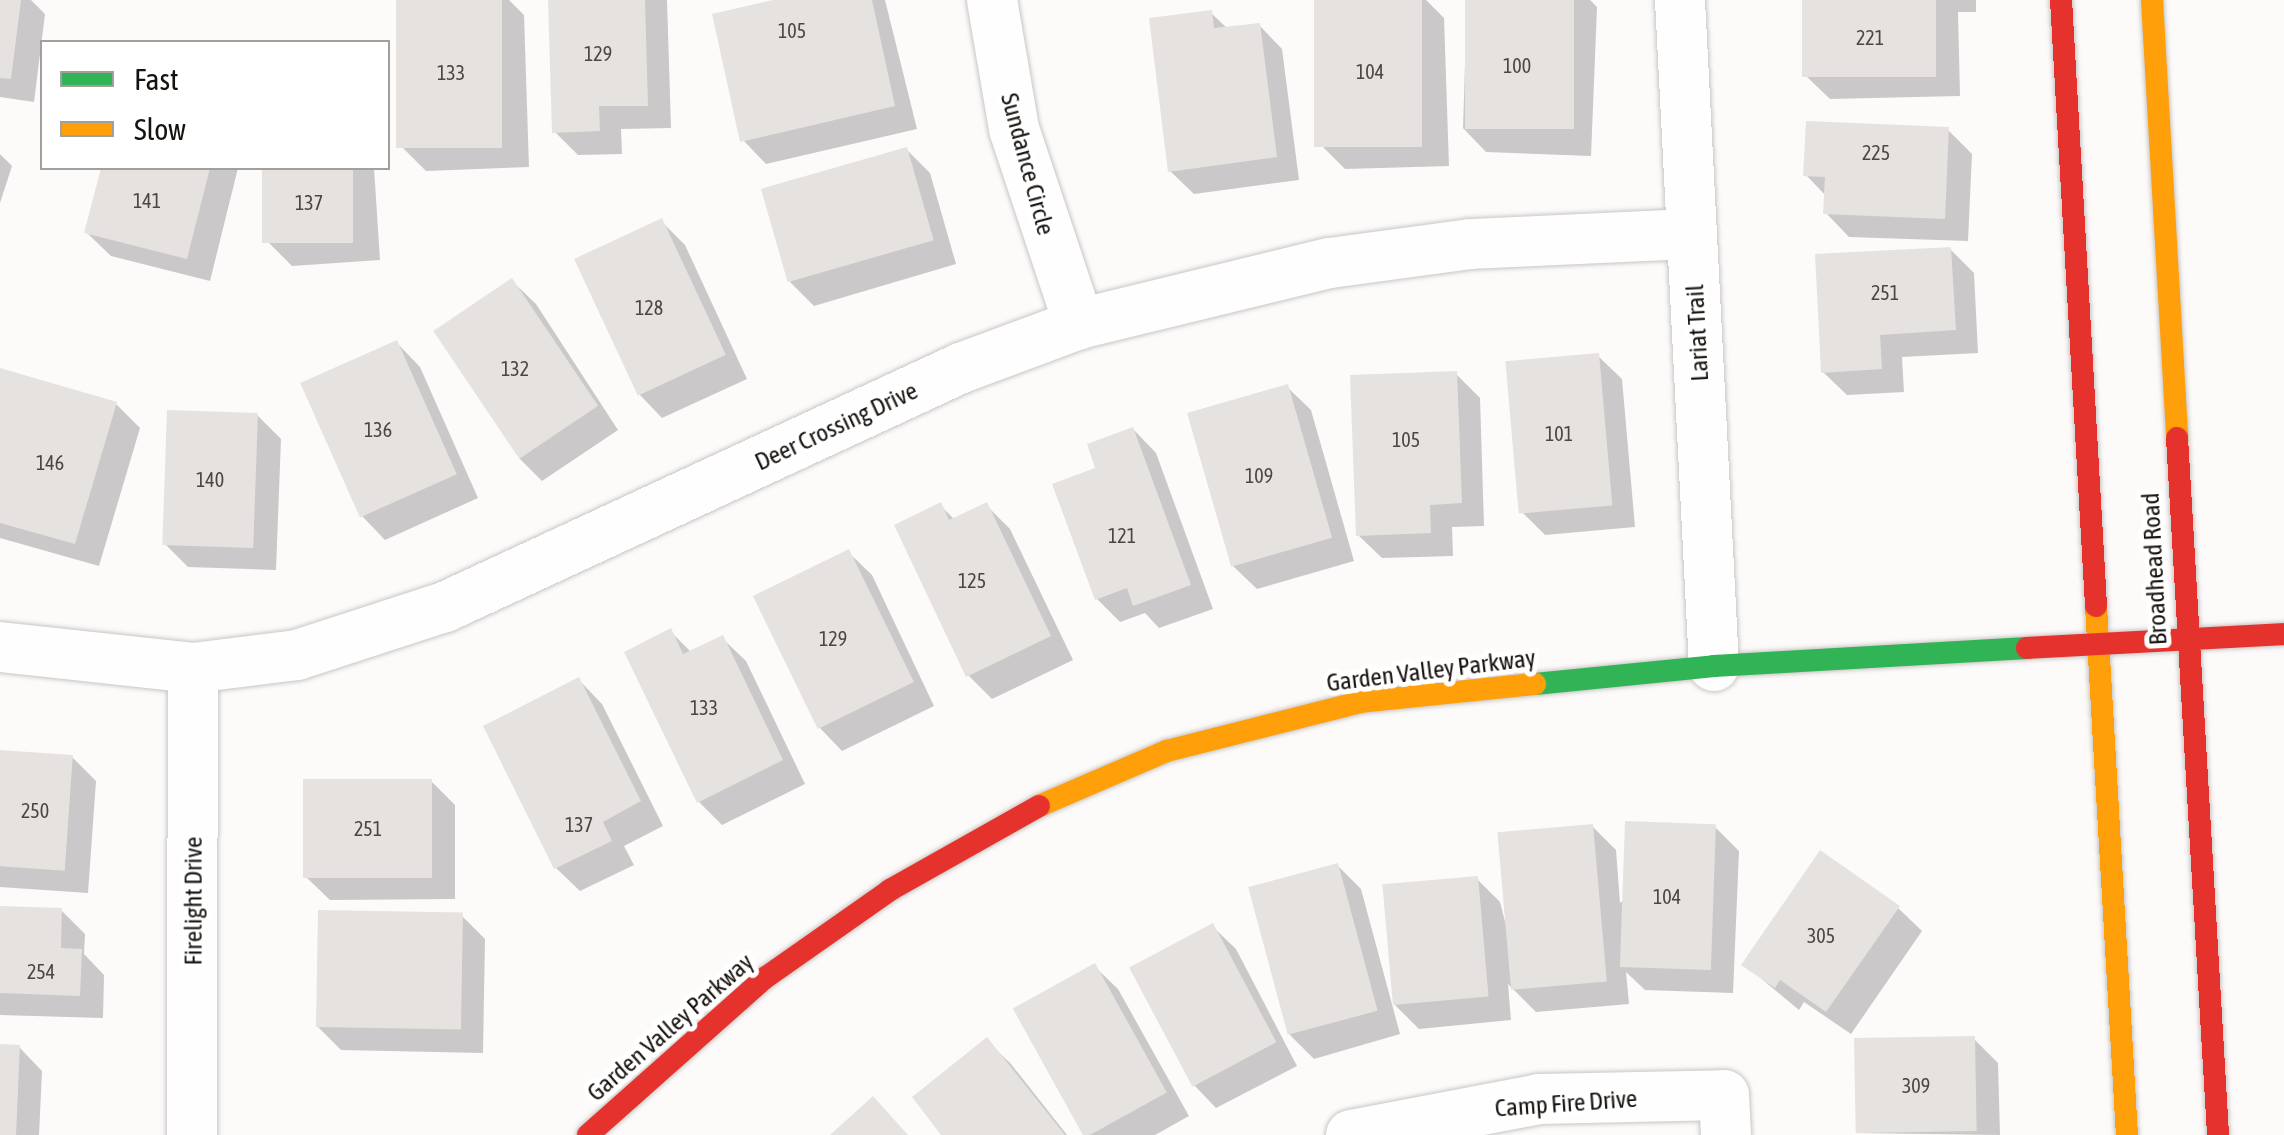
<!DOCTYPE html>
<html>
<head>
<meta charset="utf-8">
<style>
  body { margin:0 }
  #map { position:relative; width:2284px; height:1135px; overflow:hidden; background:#fdfbfa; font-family:"Asap Condensed",sans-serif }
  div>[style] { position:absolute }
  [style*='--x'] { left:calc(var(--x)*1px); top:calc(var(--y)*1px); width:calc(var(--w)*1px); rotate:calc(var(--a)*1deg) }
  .shadow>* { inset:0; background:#0003 }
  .building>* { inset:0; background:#e6e2e0; transform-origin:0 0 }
  .roads { filter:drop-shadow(0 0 2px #c9c6c4) drop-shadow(0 0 2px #c9c6c4) }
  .street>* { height:50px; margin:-25px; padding:0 25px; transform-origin:25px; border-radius:25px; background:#fffefe }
  .fast>* { height:22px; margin:-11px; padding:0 11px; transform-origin:11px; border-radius:11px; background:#30b455 }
  .slow>* { height:22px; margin:-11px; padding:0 11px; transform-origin:11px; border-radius:11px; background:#ff9f0a }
  .jam>* { height:22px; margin:-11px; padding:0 11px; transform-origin:11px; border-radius:11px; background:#e5322d }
  span { translate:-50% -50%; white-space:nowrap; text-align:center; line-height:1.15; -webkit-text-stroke:10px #fff; paint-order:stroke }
  .number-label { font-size:20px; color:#4b4642 }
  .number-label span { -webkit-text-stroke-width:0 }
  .street-label { font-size:25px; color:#17120e }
  .legend { position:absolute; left:40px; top:40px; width:350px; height:130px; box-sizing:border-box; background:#fff; border:2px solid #a2a09f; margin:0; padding:12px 18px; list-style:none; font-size:30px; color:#17120e }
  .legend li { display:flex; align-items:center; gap:20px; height:50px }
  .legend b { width:50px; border:2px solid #a2a09f }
</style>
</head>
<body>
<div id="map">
  <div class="shadow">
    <div style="clip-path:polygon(0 0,31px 0,45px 14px,34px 102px,0 97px)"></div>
    <div style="clip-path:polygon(398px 0,509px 0,524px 15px,529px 167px,426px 171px,402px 147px)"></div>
    <div style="clip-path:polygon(551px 0,667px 0,671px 128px,621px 129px,622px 154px,578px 155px,555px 132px)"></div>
    <div style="clip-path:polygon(784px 0,885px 0,917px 129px,766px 164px,743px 140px)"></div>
    <div style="clip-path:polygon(1316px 0,1426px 0,1444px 18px,1449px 166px,1345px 169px,1321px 145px)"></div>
    <div style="clip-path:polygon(1467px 0,1590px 0,1597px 7px,1591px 156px,1486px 152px,1463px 128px)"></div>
    <div style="clip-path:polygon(1805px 0,1976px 0,1976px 12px,1958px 12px,1960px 96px,1830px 99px,1806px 76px)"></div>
    <div style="clip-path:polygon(1211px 13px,1228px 29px,1259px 25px,1282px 49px,1299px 180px,1194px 194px,1170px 171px)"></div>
    <div style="clip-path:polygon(1948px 130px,1972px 154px,1968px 241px,1849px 237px,1826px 213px,1826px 196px,1806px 175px)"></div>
    <div style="clip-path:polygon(906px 149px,930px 173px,956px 264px,814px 306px,790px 282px)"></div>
    <div style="clip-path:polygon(0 154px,12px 166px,0 203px)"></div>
    <div style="clip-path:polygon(104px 168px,238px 168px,210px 281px,111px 256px,87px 233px)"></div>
    <div style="clip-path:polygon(264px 168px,374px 168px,380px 260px,292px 266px,268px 242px)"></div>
    <div style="clip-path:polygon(661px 221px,685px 245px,747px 379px,662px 418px,639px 394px)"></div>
    <div style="clip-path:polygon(1950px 249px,1974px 273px,1978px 353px,1902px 357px,1904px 392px,1847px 395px,1823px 372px)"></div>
    <div style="clip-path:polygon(512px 281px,536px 304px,618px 430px,542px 481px,519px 458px)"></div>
    <div style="clip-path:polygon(397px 343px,420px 367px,478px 498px,385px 540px,362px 516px)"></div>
    <div style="clip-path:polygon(1598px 356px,1622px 379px,1635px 527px,1545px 535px,1521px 511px)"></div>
    <div style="clip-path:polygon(0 370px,116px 404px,140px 428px,99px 566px,0 538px)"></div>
    <div style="clip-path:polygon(1456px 374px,1480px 398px,1484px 526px,1452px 527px,1453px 556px,1382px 558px,1358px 535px)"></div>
    <div style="clip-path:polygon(1287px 387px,1311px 410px,1354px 561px,1257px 589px,1233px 566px)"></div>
    <div style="clip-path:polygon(257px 415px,281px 439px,276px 570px,188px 567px,165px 544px)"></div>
    <div style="clip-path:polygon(1133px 429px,1156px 453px,1213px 609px,1159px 628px,1145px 613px,1120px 622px,1097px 599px,1099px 470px)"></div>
    <div style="clip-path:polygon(940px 505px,955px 520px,986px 505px,1010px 529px,1073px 660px,992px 699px,968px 675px)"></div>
    <div style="clip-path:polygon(848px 552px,872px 575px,934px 706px,842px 751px,819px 727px)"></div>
    <div style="clip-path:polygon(670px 631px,692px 653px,722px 638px,746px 661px,805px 784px,722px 825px,699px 802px)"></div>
    <div style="clip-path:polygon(579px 680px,602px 704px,663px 826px,624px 846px,634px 865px,580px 891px,556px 868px)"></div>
    <div style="clip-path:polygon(0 752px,72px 757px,96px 781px,88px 893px,0 887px)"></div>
    <div style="clip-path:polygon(431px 781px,455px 805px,455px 899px,330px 900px,306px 877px)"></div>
    <div style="clip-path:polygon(1592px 826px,1616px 850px,1620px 903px,1715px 827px,1739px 851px,1733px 993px,1645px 990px,1626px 972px,1629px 1004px,1536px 1012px,1508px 984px,1511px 1020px,1419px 1029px,1393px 1003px,1477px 879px,1500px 902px,1508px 933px)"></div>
    <div style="clip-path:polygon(1338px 866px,1361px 889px,1400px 1034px,1314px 1059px,1290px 1035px)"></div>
    <div style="clip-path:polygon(0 908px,61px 910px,85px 934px,84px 954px,104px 975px,103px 1018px,0 1015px)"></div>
    <div style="clip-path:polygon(1898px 908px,1922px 931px,1851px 1034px,1804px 1002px,1799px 1010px,1745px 965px)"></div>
    <div style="clip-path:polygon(462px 916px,485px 939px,483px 1053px,341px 1050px,317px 1026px)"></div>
    <div style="clip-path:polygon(1212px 926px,1236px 949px,1297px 1066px,1216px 1108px,1193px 1084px)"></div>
    <div style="clip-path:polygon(1094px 966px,1118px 989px,1189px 1116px,1155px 1135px,1086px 1135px,1016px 1010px)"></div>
    <div style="clip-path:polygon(1974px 1039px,1998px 1063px,2000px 1135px,1858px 1133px)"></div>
    <div style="clip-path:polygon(987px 1041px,1011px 1064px,1067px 1135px,944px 1135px)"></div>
    <div style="clip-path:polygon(0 1046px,19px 1047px,42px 1071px,39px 1135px,0 1135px)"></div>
  </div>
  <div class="building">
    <div style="clip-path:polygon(0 0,21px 0,11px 79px,0 78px)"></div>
    <div style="left:396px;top:0;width:106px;height:148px"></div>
    <div style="clip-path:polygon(548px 0,645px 0,648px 106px,599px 106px,600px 131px,552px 133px)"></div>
    <div style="clip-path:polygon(773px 0,872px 0,895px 106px,740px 142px,712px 14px)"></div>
    <div style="left:1314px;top:0;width:108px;height:147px"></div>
    <div style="left:1465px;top:0;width:109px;height:129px"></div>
    <div style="left:1802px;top:0;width:134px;height:77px"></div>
    <div style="clip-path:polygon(1212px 10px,1214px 28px,1260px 23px,1277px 157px,1168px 172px,1149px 18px)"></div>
    <div style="clip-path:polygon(1806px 121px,1949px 127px,1945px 219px,1823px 214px,1825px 177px,1803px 176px)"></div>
    <div style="left:907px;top:147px;width:97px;height:152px;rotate:74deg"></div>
    <div style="clip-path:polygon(101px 168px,210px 168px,187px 259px,84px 233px)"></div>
    <div style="left:262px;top:168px;width:91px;height:75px"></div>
    <div style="left:662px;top:218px;width:151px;height:97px;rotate:65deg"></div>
    <div style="clip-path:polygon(1951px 247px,1956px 330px,1880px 335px,1882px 369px,1821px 373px,1815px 254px)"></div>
    <div style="left:512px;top:278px;width:154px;height:95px;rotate:56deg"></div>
    <div style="left:397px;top:340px;width:147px;height:106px;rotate:66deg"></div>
    <div style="left:1599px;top:353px;width:153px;height:94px;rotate:85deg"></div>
    <div style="clip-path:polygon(0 368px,117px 402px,75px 544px,0 523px)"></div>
    <div style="clip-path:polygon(1457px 371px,1462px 503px,1430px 505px,1431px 533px,1356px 536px,1350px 375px)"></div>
    <div style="left:1288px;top:384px;width:160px;height:105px;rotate:74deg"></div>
    <div style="left:167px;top:410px;width:91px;height:135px;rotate:2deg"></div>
    <div style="clip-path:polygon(1133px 427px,1191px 585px,1133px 606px,1127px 588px,1095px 600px,1052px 484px,1095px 468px,1087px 444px)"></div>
    <div style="clip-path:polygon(941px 502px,949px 520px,987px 502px,1051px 636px,966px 677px,894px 525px)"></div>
    <div style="left:849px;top:549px;width:148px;height:107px;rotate:64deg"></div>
    <div style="clip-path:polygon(671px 628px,683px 654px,723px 635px,783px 760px,697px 803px,624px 652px)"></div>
    <div style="clip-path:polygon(579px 677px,641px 801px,603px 822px,612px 841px,554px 869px,483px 726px)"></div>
    <div style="left:0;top:750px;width:73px;height:116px;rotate:4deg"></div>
    <div style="left:303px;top:779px;width:129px;height:99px"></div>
    <div style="left:1625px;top:821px;width:91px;height:146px;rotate:2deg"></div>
    <div style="left:1593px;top:824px;width:158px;height:96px;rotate:85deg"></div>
    <div style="clip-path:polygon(1820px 850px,1900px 906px,1826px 1012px,1780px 980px,1775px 988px,1741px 965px)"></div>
    <div style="left:1338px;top:863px;width:153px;height:93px;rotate:75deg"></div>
    <div style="left:1478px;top:876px;width:121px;height:96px;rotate:85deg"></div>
    <div style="clip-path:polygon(0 906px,62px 908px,61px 948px,82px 949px,80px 996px,0 993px)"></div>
    <div style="left:318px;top:910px;width:145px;height:117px;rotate:1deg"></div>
    <div style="left:1213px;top:923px;width:135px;height:95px;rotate:62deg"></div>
    <div style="left:1095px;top:963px;width:148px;height:94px;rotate:61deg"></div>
    <div style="left:1975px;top:1036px;width:95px;height:121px;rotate:89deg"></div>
    <div style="clip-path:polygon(987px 1037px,1065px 1135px,941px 1135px,912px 1097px)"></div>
    <div style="clip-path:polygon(0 1044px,20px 1045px,16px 1135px,0 1135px)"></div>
    <div style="clip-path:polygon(873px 1096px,908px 1135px,830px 1135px)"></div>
  </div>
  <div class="roads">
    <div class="street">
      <div style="--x:992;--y:0;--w:131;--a:80.3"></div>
      <div style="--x:1014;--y:129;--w:206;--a:71.6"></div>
      <div style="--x:1680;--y:0;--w:667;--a:87.08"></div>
      <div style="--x:0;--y:647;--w:194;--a:6.2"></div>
      <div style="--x:193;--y:668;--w:105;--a:-7.1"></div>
      <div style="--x:297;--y:655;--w:156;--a:-18"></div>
      <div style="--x:445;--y:607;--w:569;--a:-24.85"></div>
      <div style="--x:961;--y:368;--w:126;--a:-20.4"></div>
      <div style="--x:1079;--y:324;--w:258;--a:-13.7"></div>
      <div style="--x:1330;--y:263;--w:142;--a:-7.7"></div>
      <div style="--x:1471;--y:244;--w:221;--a:-2.6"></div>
      <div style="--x:192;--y:1135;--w:467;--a:-89.9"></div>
      <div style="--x:1351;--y:1135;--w:191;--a:-10.8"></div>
      <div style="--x:1539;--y:1099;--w:185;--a:-1.2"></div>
      <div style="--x:1724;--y:1095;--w:40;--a:87.1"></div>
    </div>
    <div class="fast">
      <div style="--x:1535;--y:684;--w:180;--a:-5.7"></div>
      <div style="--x:1714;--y:666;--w:314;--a:-3.3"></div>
    </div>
    <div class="slow">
      <div style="--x:2152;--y:0;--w:439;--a:86.7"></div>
      <div style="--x:2096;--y:606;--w:530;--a:86.65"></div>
      <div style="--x:1039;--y:806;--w:139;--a:-23.3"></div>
      <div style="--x:1167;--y:751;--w:199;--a:-14.2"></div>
      <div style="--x:1360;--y:702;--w:176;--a:-5.9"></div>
    </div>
    <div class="jam">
      <div style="--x:2061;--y:0;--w:607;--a:86.69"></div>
      <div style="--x:2177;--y:438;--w:698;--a:86.63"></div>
      <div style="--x:2027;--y:648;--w:257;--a:-3.1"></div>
      <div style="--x:588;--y:1135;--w:237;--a:-41.6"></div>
      <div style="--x:765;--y:978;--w:153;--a:-35.1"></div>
      <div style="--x:890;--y:890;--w:171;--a:-29.4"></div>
    </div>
  </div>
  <div class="number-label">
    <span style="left:792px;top:30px">105</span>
    <span style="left:1870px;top:37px">221</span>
    <span style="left:598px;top:53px">129</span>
    <span style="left:1517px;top:65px">100</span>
    <span style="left:1370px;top:71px">104</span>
    <span style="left:451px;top:72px">133</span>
    <span style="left:1876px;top:152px">225</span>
    <span style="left:147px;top:200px">141</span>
    <span style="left:309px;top:202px">137</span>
    <span style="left:1885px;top:292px">251</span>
    <span style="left:649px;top:307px">128</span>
    <span style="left:515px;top:368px">132</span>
    <span style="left:378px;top:429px">136</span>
    <span style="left:1559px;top:433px">101</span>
    <span style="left:1406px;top:439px">105</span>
    <span style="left:50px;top:462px">146</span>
    <span style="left:1259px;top:475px">109</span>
    <span style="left:210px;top:479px">140</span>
    <span style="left:1122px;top:535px">121</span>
    <span style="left:972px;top:580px">125</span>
    <span style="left:833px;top:638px">129</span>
    <span style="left:704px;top:707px">133</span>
    <span style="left:35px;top:810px">250</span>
    <span style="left:579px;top:824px">137</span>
    <span style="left:368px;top:828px">251</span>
    <span style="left:1667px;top:896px">104</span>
    <span style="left:1821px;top:935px">305</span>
    <span style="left:41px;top:971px">254</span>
    <span style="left:1916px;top:1085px">309</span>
  </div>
  <div class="street-label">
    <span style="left:1028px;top:164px;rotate:75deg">Sundance Circle</span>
    <span style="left:1697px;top:333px;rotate:-93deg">Lariat Trail</span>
    <span style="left:836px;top:426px;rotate:-25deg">Deer Crossing Drive</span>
    <span style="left:2154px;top:569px;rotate:-93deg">Broadhead Road</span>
    <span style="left:1431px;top:670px;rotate:-7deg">Garden Valley Parkway</span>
    <span style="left:193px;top:901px;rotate:-90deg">Firelight Drive</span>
    <span style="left:670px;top:1027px;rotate:-41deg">Garden Valley Parkway</span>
    <span style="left:1566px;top:1103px;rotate:-4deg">Camp Fire Drive</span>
  </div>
  <ul class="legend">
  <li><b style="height:12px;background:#30b455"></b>Fast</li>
  <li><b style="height:12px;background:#ff9f0a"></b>Slow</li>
  </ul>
</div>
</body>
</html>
